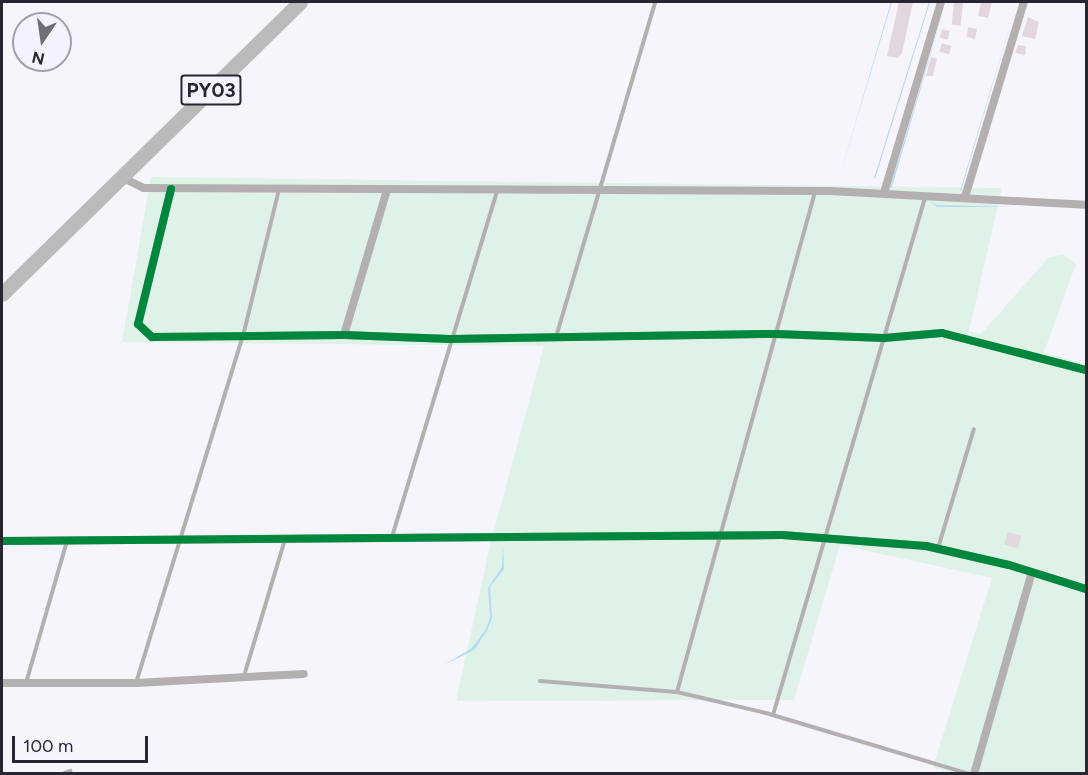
<!DOCTYPE html>
<html>
<head>
<meta charset="utf-8">
<style>
  body { margin:0 }
  #map { position:relative; width:1088px; height:775px; overflow:hidden; background:#f6f5fc; font-family:Figtree,sans-serif }
  div>[style] { position:absolute }
  [style*='--x'] { left:calc(var(--x)*1px); top:calc(var(--y)*1px); width:calc(var(--w)*1px); rotate:calc(var(--a)*1deg) }
  .green>* { inset:0; background:#dff2e8 }
  .water>* { inset:0; background:#b6d9f6 }
  .building>* { inset:0; background:#e3d7df; transform-origin:0 0 }
  .lane>* { height:4px; margin:-2px; padding:0 2px; transform-origin:2px; border-radius:2px; background:#b4b0b0 }
  .street>* { height:8px; margin:-4px; padding:0 4px; transform-origin:4px; border-radius:4px; background:#b4b0b0 }
  .highway>* { height:15px; margin:-7.5px; padding:0 7.5px; transform-origin:7.5px; border-radius:7.5px; background:#bbb9ba }
  .cycleway>* { height:8px; margin:-4px; padding:0 4px; transform-origin:4px; border-radius:4px; background:#00873e }
  span { translate:-50% -50%; white-space:nowrap; text-align:center; line-height:1.15; -webkit-text-stroke:4.5px #f5f2ff; paint-order:stroke }
  .shield-label span { padding:2px 4px; background:#f5f2ff; border:2px solid; border-radius:4px; -webkit-text-stroke-width:0 }
  .shield-label { font-size:20px; color:#292531; font-weight:700 }
  .frame { position:absolute; inset:0; border:3px solid #292531; pointer-events:none }
  .north { position:absolute; left:12px; top:12px; width:60px; height:60px; box-sizing:border-box; background:#f5f2ff; border:2px solid #a3a0ad; border-radius:50%; rotate:193deg; font-size:16px; font-weight:700; line-height:24px; text-align:center; color:#292531 }
  .north::after { content:''; display:block; margin:auto; width:21px; height:27px; background:#716e78; clip-path:polygon(50% 0,100% 100%,50% 72%,0 100%) }
  .scale { position:absolute; left:12px; top:736px; width:136px; height:27px; box-sizing:border-box; border:3px solid #292531; border-top:0; padding-left:8px; font-size:18px; line-height:21px; white-space:nowrap; color:#292531; -webkit-text-stroke:4px #f5f2ff; paint-order:stroke }
</style>
</head>
<body>
<div id="map">
  <div class="green">
    <div style="clip-path:polygon(151px 177px,1002px 188px,969px 331px,981px 334px,1048px 258px,1063px 254px,1076px 264px,1044px 352px,1086px 365px,1086px 773px,953px 774px,933px 767px,992px 578px,840px 545px,794px 700px,456px 701px,491px 541px,544px 346px,122px 342px)"></div>
  </div>
  <div class="water">
    <div style="clip-path:polygon(891px 2px,892px 2px,837px 185px)"></div>
    <div style="clip-path:polygon(929px 2px,930px 2px,875px 179px,874px 178px)"></div>
    <div style="clip-path:polygon(946px 2px,892px 187px,890px 188px)"></div>
    <div style="clip-path:polygon(1017px 2px,961px 191px,960px 191px)"></div>
    <div style="clip-path:polygon(930px 202px,937px 205px,1019px 207px,937px 207px)"></div>
    <div style="clip-path:polygon(503px 543px,504px 569px,490px 587px,492px 618px,487px 631px,474px 650px,444px 665px,472px 648px,486px 629px,490px 617px,488px 588px,502px 567px)"></div>
  </div>
  <div class="building">
    <div style="clip-path:polygon(899px 2px,913px 2px,902px 53px,898px 58px,887px 56px)"></div>
    <div style="left:954px;top:2px;width:9px;height:23px;rotate:6deg"></div>
    <div style="clip-path:polygon(981px 2px,992px 2px,988px 18px,978px 16px)"></div>
    <div style="clip-path:polygon(1028px 17px,1039px 22px,1035px 39px,1022px 36px)"></div>
    <div style="clip-path:polygon(968px 27px,977px 29px,975px 39px,967px 37px)"></div>
    <div style="left:942px;top:29px;width:8px;height:9px;rotate:14deg"></div>
    <div style="left:942px;top:43px;width:10px;height:9px;rotate:17deg"></div>
    <div style="clip-path:polygon(1018px 45px,1026px 46px,1025px 55px,1015px 53px)"></div>
    <div style="clip-path:polygon(931px 57px,937px 59px,933px 76px,926px 76px)"></div>
    <div style="left:1008px;top:532px;width:14px;height:13px;rotate:17deg"></div>
  </div>
  <div class="lane">
    <div style="--x:556;--y:337;--w:349;--a:-73.5"></div>
    <div style="--x:392;--y:537;--w:362;--a:-73.1"></div>
    <div style="--x:938;--y:548;--w:124;--a:-73.2"></div>
    <div style="--x:244;--y:676;--w:143;--a:-73.3"></div>
    <div style="--x:540;--y:681;--w:137;--a:4.6"></div>
    <div style="--x:677;--y:692;--w:91;--a:13.3"></div>
    <div style="--x:766;--y:713;--w:212;--a:16.7"></div>
    <div style="--x:26;--y:683;--w:148;--a:-73.9"></div>
    <div style="--x:136;--y:683;--w:363;--a:-72.9"></div>
    <div style="--x:243;--y:336;--w:151;--a:-76.2"></div>
    <div style="--x:677;--y:692;--w:519;--a:-74.57"></div>
    <div style="--x:773;--y:715;--w:539;--a:-73.62"></div>
    <div style="--x:62;--y:774;--w:9;--a:-21"></div>
  </div>
  <div class="street">
    <div style="--x:121;--y:177;--w:25;--a:26"></div>
    <div style="--x:144;--y:188;--w:686;--a:0.25"></div>
    <div style="--x:830;--y:191;--w:256;--a:3.1"></div>
    <div style="--x:171;--y:189;--w:139;--a:103.7"></div>
    <div style="--x:138;--y:324;--w:19;--a:43"></div>
    <div style="--x:152;--y:337;--w:192;--a:-0.6"></div>
    <div style="--x:344;--y:335;--w:106;--a:2.2"></div>
    <div style="--x:450;--y:339;--w:326;--a:-0.9"></div>
    <div style="--x:776;--y:334;--w:108;--a:2.1"></div>
    <div style="--x:884;--y:338;--w:58;--a:-4.9"></div>
    <div style="--x:942;--y:333;--w:149;--a:14.4"></div>
    <div style="--x:884;--y:193;--w:199;--a:-73.4"></div>
    <div style="--x:965;--y:197;--w:204;--a:-73.2"></div>
    <div style="--x:344;--y:335;--w:151;--a:-73.5"></div>
    <div style="--x:2;--y:541;--w:780;--a:-0.44"></div>
    <div style="--x:782;--y:535;--w:144;--a:4.4"></div>
    <div style="--x:926;--y:546;--w:85;--a:12.9"></div>
    <div style="--x:1009;--y:565;--w:81;--a:17.3"></div>
    <div style="--x:2;--y:683;--w:134;--a:0"></div>
    <div style="--x:136;--y:683;--w:168;--a:-3.1"></div>
    <div style="--x:974;--y:774;--w:210;--a:-74"></div>
  </div>
  <div class="highway">
    <div style="--x:2;--y:294;--w:417;--a:-44.4"></div>
  </div>
  <div class="cycleway">
    <div style="--x:171;--y:189;--w:139;--a:103.7"></div>
    <div style="--x:138;--y:324;--w:19;--a:43"></div>
    <div style="--x:152;--y:337;--w:192;--a:-0.6"></div>
    <div style="--x:344;--y:335;--w:106;--a:2.2"></div>
    <div style="--x:450;--y:339;--w:326;--a:-0.9"></div>
    <div style="--x:776;--y:334;--w:108;--a:2.1"></div>
    <div style="--x:884;--y:338;--w:58;--a:-4.9"></div>
    <div style="--x:942;--y:333;--w:149;--a:14.4"></div>
    <div style="--x:2;--y:541;--w:780;--a:-0.44"></div>
    <div style="--x:782;--y:535;--w:144;--a:4.4"></div>
    <div style="--x:926;--y:546;--w:85;--a:12.9"></div>
    <div style="--x:1009;--y:565;--w:81;--a:17.3"></div>
  </div>
  <div class="shield-label">
    <span style="left:211px;top:90px">PY03</span>
  </div>
  <div class="frame"></div>
  <div class="north">N</div>
  <div class="scale">100 m</div>
</div>
</body>
</html>
